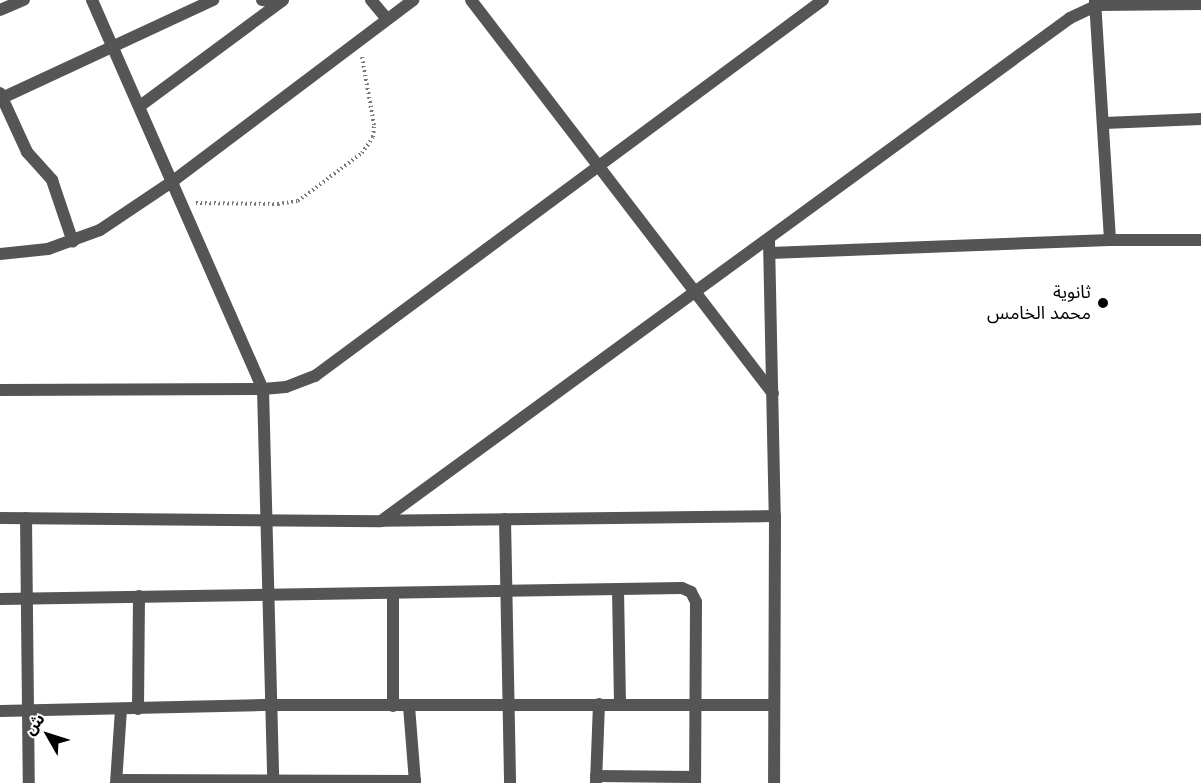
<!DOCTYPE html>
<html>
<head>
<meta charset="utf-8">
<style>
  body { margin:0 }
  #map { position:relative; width:1201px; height:783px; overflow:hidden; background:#fff; font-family:Inter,"Noto Sans Arabic",sans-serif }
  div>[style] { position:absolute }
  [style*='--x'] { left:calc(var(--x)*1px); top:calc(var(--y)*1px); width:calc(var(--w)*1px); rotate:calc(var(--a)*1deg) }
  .path>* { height:4px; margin-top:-2px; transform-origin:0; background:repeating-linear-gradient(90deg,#777 0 1.5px,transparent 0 4.5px) }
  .street>* { height:12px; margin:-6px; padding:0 6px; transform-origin:6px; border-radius:6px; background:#555 }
  .dots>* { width:16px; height:16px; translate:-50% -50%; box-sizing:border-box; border:3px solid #fff; border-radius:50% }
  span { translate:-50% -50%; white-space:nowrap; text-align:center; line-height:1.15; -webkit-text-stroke:6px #fff; paint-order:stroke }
  .poi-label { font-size:18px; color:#000 }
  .right { translate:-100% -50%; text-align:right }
  .north { position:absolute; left:18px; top:705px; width:60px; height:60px; -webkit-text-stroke:4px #fff; paint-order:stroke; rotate:309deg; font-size:16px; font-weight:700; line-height:24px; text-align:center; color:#000 }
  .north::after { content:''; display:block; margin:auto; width:21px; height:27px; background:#000; clip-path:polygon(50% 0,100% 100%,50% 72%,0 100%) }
</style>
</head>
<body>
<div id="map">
  <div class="path">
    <div style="--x:196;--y:203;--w:82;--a:0.7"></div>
    <div style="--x:278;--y:204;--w:20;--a:-9"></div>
    <div style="--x:298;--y:201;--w:80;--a:-36.9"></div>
    <div style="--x:362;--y:153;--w:19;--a:-55"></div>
    <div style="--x:373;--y:137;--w:12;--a:-85"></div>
    <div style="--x:374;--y:125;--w:69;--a:-100"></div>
  </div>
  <div class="street">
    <div style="--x:92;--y:0;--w:425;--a:66.3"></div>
    <div style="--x:263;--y:389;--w:394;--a:88.5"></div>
    <div style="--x:262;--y:0;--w:18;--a:6"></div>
    <div style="--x:371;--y:0;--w:25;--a:50"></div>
    <div style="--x:471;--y:0;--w:496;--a:52.5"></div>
    <div style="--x:1095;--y:1;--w:239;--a:86.4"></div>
    <div style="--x:0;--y:10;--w:26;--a:-23"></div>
    <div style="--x:0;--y:93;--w:65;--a:65.4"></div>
    <div style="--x:27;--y:152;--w:38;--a:48"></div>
    <div style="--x:52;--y:180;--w:65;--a:71.3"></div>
    <div style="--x:2;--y:98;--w:233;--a:-24.9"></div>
    <div style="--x:140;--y:106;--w:178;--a:-36.5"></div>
    <div style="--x:1104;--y:123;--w:97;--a:-2.4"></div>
    <div style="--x:769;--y:241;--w:275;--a:88.8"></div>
    <div style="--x:775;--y:516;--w:267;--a:90.2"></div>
    <div style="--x:770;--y:253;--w:340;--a:-2.2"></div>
    <div style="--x:1110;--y:240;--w:91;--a:0"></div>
    <div style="--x:0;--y:254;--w:48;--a:-5.9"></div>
    <div style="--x:48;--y:249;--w:55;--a:-20.1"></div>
    <div style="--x:100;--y:230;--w:88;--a:-33.9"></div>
    <div style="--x:173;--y:181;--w:301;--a:-37"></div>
    <div style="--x:0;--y:390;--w:263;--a:-0.2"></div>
    <div style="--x:263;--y:389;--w:23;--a:-5"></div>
    <div style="--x:286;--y:387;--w:31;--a:-21"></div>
    <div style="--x:315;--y:376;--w:632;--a:-36.51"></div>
    <div style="--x:775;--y:516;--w:394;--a:179.3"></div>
    <div style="--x:381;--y:521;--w:853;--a:-36.13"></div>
    <div style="--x:1070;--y:18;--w:31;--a:-25"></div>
    <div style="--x:1098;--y:5;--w:103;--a:-0.6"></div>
    <div style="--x:0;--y:518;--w:381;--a:0.5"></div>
    <div style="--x:26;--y:518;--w:265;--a:89.4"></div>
    <div style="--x:505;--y:519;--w:264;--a:88.9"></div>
    <div style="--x:618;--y:589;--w:114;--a:89"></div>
    <div style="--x:0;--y:599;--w:682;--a:-0.92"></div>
    <div style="--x:682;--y:588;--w:10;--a:24"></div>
    <div style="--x:691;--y:592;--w:11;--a:63"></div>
    <div style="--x:696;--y:602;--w:181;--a:90.3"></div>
    <div style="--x:393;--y:706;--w:113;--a:-90"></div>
    <div style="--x:409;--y:706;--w:77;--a:85.5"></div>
    <div style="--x:138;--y:709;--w:113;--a:-89.5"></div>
    <div style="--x:0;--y:711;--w:271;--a:-1.3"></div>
    <div style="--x:271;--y:705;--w:503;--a:0"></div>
    <div style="--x:596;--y:776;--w:99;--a:0.6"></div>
    <div style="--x:117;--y:780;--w:298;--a:0.2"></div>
    <div style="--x:596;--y:782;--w:78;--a:-87.8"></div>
    <div style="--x:116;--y:783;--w:74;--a:-86.1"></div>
  </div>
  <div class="dots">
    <div style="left:1103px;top:303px;background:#000"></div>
  </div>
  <div class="poi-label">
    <span class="right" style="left:1091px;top:303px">ثانوية<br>محمد الخامس</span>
  </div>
  <div class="north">ش</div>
</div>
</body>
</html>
